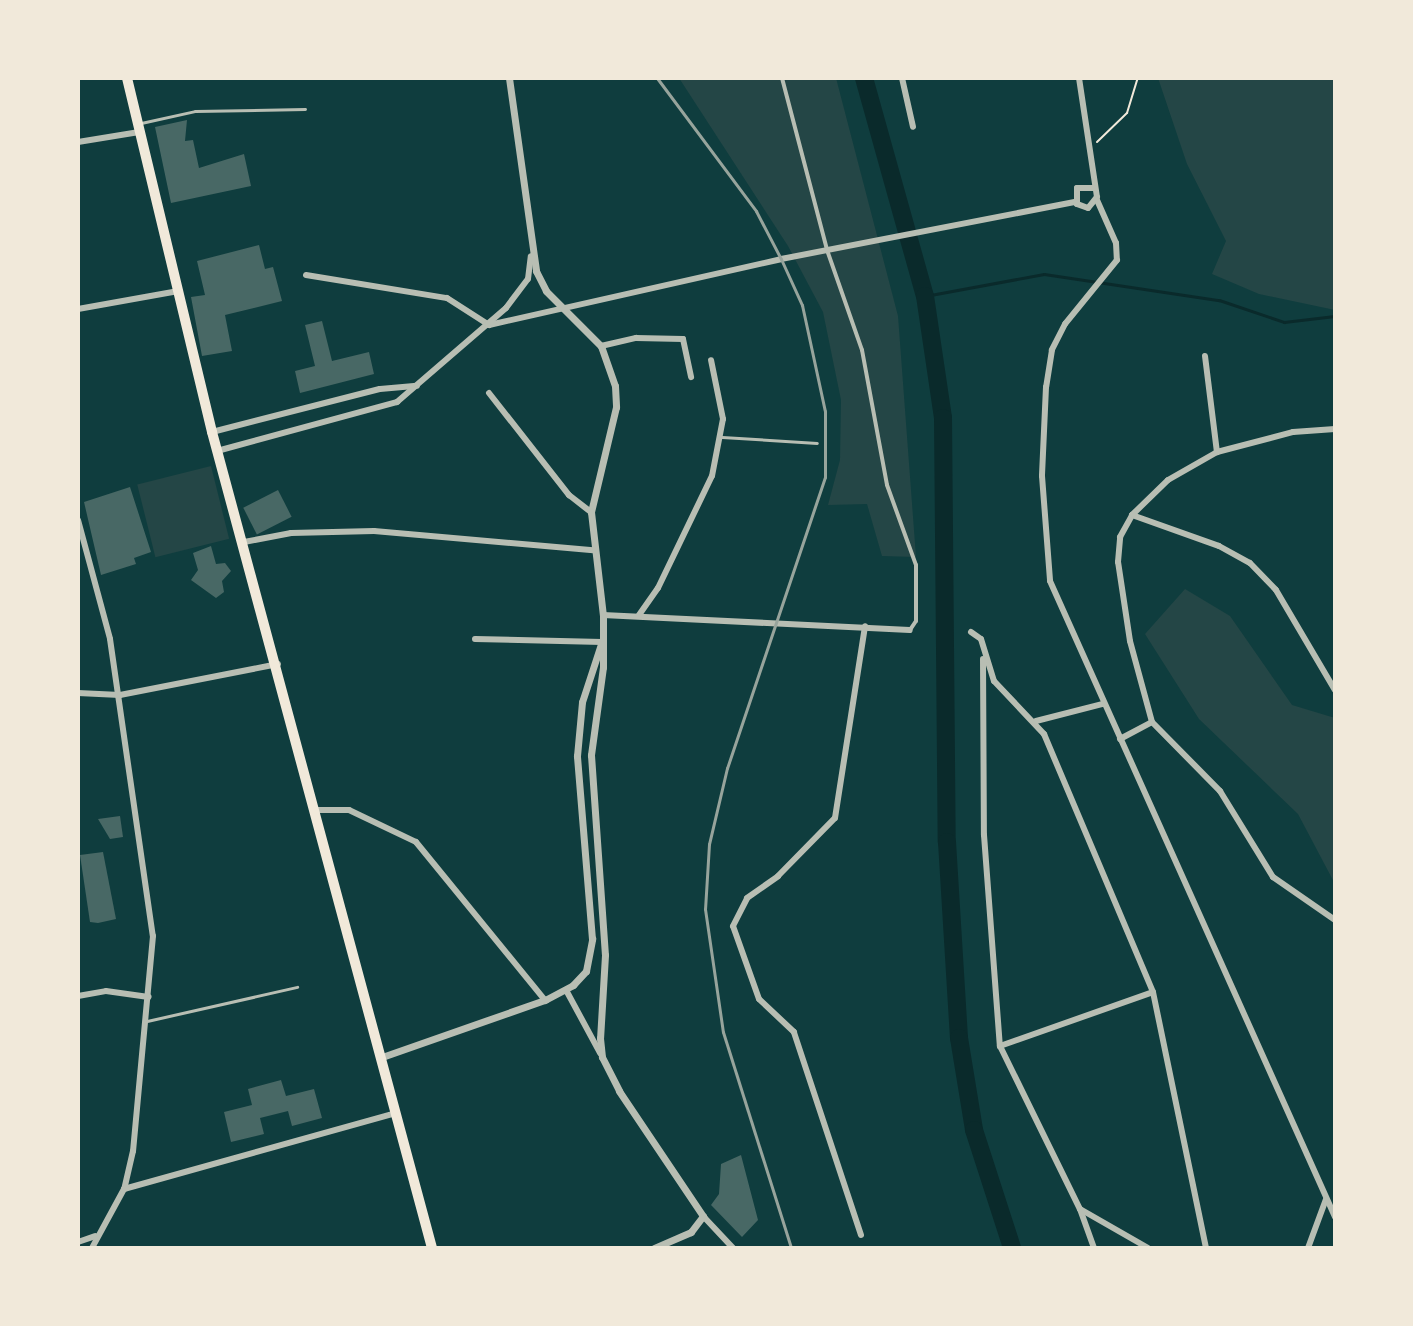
<!DOCTYPE html>
<html>
<head>
<meta charset="utf-8">
<style>
  body { margin:0 }
  #map { position:relative; width:1413px; height:1326px; overflow:hidden; background:#0f3d3e; font-family:Mulish,sans-serif }
  div>[style] { position:absolute }
  [style*='--x'] { left:calc(var(--x)*1px); top:calc(var(--y)*1px); width:calc(var(--w)*1px); rotate:calc(var(--a)*1deg) }
  .green>* { inset:0; background:#244646; transform-origin:0 0 }
  .stream>* { height:3px; margin:-1.5px; padding:0 1.5px; transform-origin:1.5px; border-radius:1.5px; background:#0a2a2b }
  .river>* { height:18px; margin:-9px; padding:0 9px; transform-origin:9px; border-radius:9px; background:#0a2a2b }
  .building>* { inset:0; background:#486865; transform-origin:0 0 }
  .path>* { height:2px; margin:-1px; padding:0 1px; transform-origin:1px; border-radius:1px; background:#f1e9da }
  .service>* { height:3px; margin:-1.5px; padding:0 1.5px; transform-origin:1.5px; border-radius:1.5px; background:#b8beb3 }
  .pedestrian>* { height:4px; margin:-2px; padding:0 2px; transform-origin:2px; border-radius:2px; background:#b8beb3 }
  .minor>* { height:6px; margin:-3px; padding:0 3px; transform-origin:3px; border-radius:3px; background:#b8beb3 }
  .tertiary>* { height:7px; margin:-3.5px; padding:0 3.5px; transform-origin:3.5px; border-radius:3.5px; background:#b8beb3 }
  .trunk>* { height:10px; margin:-5px; padding:0 5px; transform-origin:5px; border-radius:5px; background:#f1e9da }
  .rail>* { height:3px; margin:-1.5px; padding:0 1.5px; transform-origin:1.5px; border-radius:1.5px; background:#97a49c }
  span { translate:-50% -50%; white-space:nowrap; text-align:center; line-height:1.15; -webkit-text-stroke:6px #f1e9da; paint-order:stroke }
  .frame { position:absolute; inset:0; border:80px solid #f1e9da; pointer-events:none }
</style>
</head>
<body>
<div id="map">
  <div class="green">
    <div style="clip-path:polygon(679px 78px,836px 78px,898px 316px,916px 557px,882px 556px,867px 504px,828px 505px,840px 460px,841px 400px,823px 312px,788px 246px)"></div>
    <div style="clip-path:polygon(1158px 78px,1335px 78px,1335px 310px,1259px 294px,1212px 274px,1226px 241px,1187px 164px)"></div>
    <div style="left:211px;top:466px;width:75px;height:76px;rotate:76deg"></div>
    <div style="clip-path:polygon(1185px 589px,1230px 616px,1292px 705px,1335px 718px,1335px 884px,1298px 814px,1199px 719px,1145px 634px)"></div>
  </div>
  <div class="stream">
    <div style="--x:925;--y:296;--w:121;--a:-10.5"></div>
    <div style="--x:1044;--y:274;--w:177;--a:8.5"></div>
    <div style="--x:1219;--y:300;--w:69;--a:18.7"></div>
    <div style="--x:1284;--y:322;--w:51;--a:-6.7"></div>
  </div>
  <div class="river">
    <div style="--x:864;--y:78;--w:226;--a:74.4"></div>
    <div style="--x:925;--y:296;--w:123;--a:81.6"></div>
    <div style="--x:943;--y:418;--w:424;--a:89.5"></div>
    <div style="--x:947;--y:842;--w:196;--a:86.5"></div>
    <div style="--x:959;--y:1038;--w:93;--a:80.7"></div>
    <div style="--x:974;--y:1130;--w:124;--a:72.1"></div>
  </div>
  <div class="building">
    <div style="clip-path:polygon(187px 120px,185px 141px,193px 140px,199px 168px,244px 154px,251px 186px,171px 203px,155px 127px)"></div>
    <div style="clip-path:polygon(259px 245px,265px 269px,273px 267px,282px 301px,225px 315px,232px 351px,202px 356px,191px 297px,205px 295px,197px 261px)"></div>
    <div style="clip-path:polygon(322px 321px,332px 361px,369px 352px,374px 374px,300px 393px,295px 371px,315px 366px,305px 325px)"></div>
    <div style="clip-path:polygon(130px 487px,151px 552px,134px 558px,136px 564px,101px 575px,84px 502px)"></div>
    <div style="left:278px;top:490px;width:30px;height:39px;rotate:63deg"></div>
    <div style="clip-path:polygon(211px 546px,216px 564px,225px 563px,231px 571px,222px 581px,224px 592px,216px 598px,191px 580px,198px 570px,193px 553px)"></div>
    <div style="clip-path:polygon(120px 816px,123px 837px,110px 839px,98px 819px)"></div>
    <div style="clip-path:polygon(103px 852px,116px 919px,98px 923px,90px 922px,80px 855px)"></div>
    <div style="clip-path:polygon(281px 1080px,286px 1096px,314px 1089px,322px 1118px,292px 1126px,288px 1111px,260px 1118px,264px 1134px,231px 1142px,224px 1112px,252px 1105px,248px 1089px)"></div>
    <div style="clip-path:polygon(741px 1155px,758px 1220px,742px 1237px,711px 1205px,719px 1194px,721px 1164px)"></div>
  </div>
  <div class="path">
    <div style="--x:1097;--y:142;--w:42;--a:-44"></div>
    <div style="--x:1127;--y:113;--w:37;--a:-73"></div>
  </div>
  <div class="service">
    <div style="--x:141;--y:123;--w:55;--a:-12.5"></div>
    <div style="--x:195;--y:111;--w:110;--a:-1"></div>
    <div style="--x:722;--y:437;--w:95;--a:3.6"></div>
    <div style="--x:147;--y:1021;--w:154;--a:-12.8"></div>
  </div>
  <div class="pedestrian">
    <div style="--x:782;--y:78;--w:178;--a:75.3"></div>
    <div style="--x:827;--y:250;--w:106;--a:70.7"></div>
    <div style="--x:862;--y:350;--w:137;--a:79.5"></div>
    <div style="--x:887;--y:485;--w:85;--a:70.1"></div>
    <div style="--x:916;--y:565;--w:56;--a:90"></div>
    <div style="--x:916;--y:621;--w:11;--a:124"></div>
  </div>
  <div class="minor">
    <div style="--x:902;--y:78;--w:50;--a:77.3"></div>
    <div style="--x:1079;--y:78;--w:120;--a:81.4"></div>
    <div style="--x:1097;--y:197;--w:14;--a:129"></div>
    <div style="--x:1088;--y:208;--w:12;--a:-160"></div>
    <div style="--x:1077;--y:204;--w:16;--a:-90"></div>
    <div style="--x:1077;--y:188;--w:17;--a:0"></div>
    <div style="--x:78;--y:142;--w:62;--a:-9.3"></div>
    <div style="--x:1097;--y:200;--w:47;--a:66.2"></div>
    <div style="--x:1116;--y:243;--w:17;--a:87"></div>
    <div style="--x:1117;--y:260;--w:82;--a:129.1"></div>
    <div style="--x:1065;--y:324;--w:29;--a:117"></div>
    <div style="--x:1052;--y:350;--w:37;--a:99"></div>
    <div style="--x:1046;--y:387;--w:89;--a:92.6"></div>
    <div style="--x:1042;--y:476;--w:105;--a:85.6"></div>
    <div style="--x:1050;--y:581;--w:697;--a:65.86"></div>
    <div style="--x:306;--y:275;--w:143;--a:9.3"></div>
    <div style="--x:447;--y:298;--w:50;--a:32.7"></div>
    <div style="--x:78;--y:309;--w:102;--a:-10.2"></div>
    <div style="--x:489;--y:325;--w:299;--a:-12.7"></div>
    <div style="--x:781;--y:259;--w:299;--a:-11"></div>
    <div style="--x:601;--y:346;--w:36;--a:-13"></div>
    <div style="--x:636;--y:338;--w:47;--a:1.2"></div>
    <div style="--x:683;--y:339;--w:39;--a:78"></div>
    <div style="--x:1205;--y:356;--w:97;--a:82.9"></div>
    <div style="--x:489;--y:393;--w:130;--a:51.9"></div>
    <div style="--x:569;--y:495;--w:28;--a:38"></div>
    <div style="--x:212;--y:432;--w:173;--a:-14.4"></div>
    <div style="--x:380;--y:389;--w:37;--a:-5"></div>
    <div style="--x:217;--y:451;--w:187;--a:-15.2"></div>
    <div style="--x:397;--y:402;--w:144;--a:-40.8"></div>
    <div style="--x:506;--y:308;--w:36;--a:-53"></div>
    <div style="--x:528;--y:279;--w:23;--a:-83"></div>
    <div style="--x:1132;--y:515;--w:92;--a:19.6"></div>
    <div style="--x:1219;--y:546;--w:35;--a:29"></div>
    <div style="--x:1250;--y:563;--w:37;--a:46"></div>
    <div style="--x:1276;--y:590;--w:116;--a:59.5"></div>
    <div style="--x:78;--y:520;--w:123;--a:74.9"></div>
    <div style="--x:110;--y:639;--w:300;--a:81.8"></div>
    <div style="--x:153;--y:936;--w:216;--a:95.3"></div>
    <div style="--x:133;--y:1151;--w:39;--a:103"></div>
    <div style="--x:124;--y:1189;--w:67;--a:118.5"></div>
    <div style="--x:244;--y:542;--w:48;--a:-10.8"></div>
    <div style="--x:291;--y:533;--w:83;--a:-1.4"></div>
    <div style="--x:374;--y:531;--w:220;--a:5"></div>
    <div style="--x:603;--y:615;--w:307;--a:2.8"></div>
    <div style="--x:639;--y:615;--w:33;--a:-55"></div>
    <div style="--x:658;--y:588;--w:124;--a:-64.3"></div>
    <div style="--x:712;--y:476;--w:58;--a:-79.1"></div>
    <div style="--x:723;--y:419;--w:60;--a:-101.5"></div>
    <div style="--x:971;--y:632;--w:12;--a:35"></div>
    <div style="--x:981;--y:639;--w:44;--a:72.8"></div>
    <div style="--x:994;--y:681;--w:73;--a:46.7"></div>
    <div style="--x:1044;--y:734;--w:280;--a:67.1"></div>
    <div style="--x:1153;--y:992;--w:261;--a:78.3"></div>
    <div style="--x:475;--y:639;--w:127;--a:1.4"></div>
    <div style="--x:983;--y:659;--w:176;--a:89.7"></div>
    <div style="--x:984;--y:835;--w:212;--a:85.7"></div>
    <div style="--x:1000;--y:1046;--w:182;--a:63.9"></div>
    <div style="--x:1080;--y:1209;--w:78;--a:29.8"></div>
    <div style="--x:78;--y:693;--w:42;--a:2.7"></div>
    <div style="--x:120;--y:695;--w:161;--a:-11.1"></div>
    <div style="--x:1036;--y:721;--w:68;--a:-14.4"></div>
    <div style="--x:1152;--y:722;--w:97;--a:45.4"></div>
    <div style="--x:1220;--y:791;--w:101;--a:58.4"></div>
    <div style="--x:1273;--y:877;--w:75;--a:34.7"></div>
    <div style="--x:1120;--y:739;--w:36;--a:-28"></div>
    <div style="--x:1152;--y:722;--w:84;--a:-105.2"></div>
    <div style="--x:1130;--y:641;--w:80;--a:-98.6"></div>
    <div style="--x:1118;--y:562;--w:25;--a:-85"></div>
    <div style="--x:1120;--y:537;--w:25;--a:-61"></div>
    <div style="--x:1132;--y:515;--w:50;--a:-44.2"></div>
    <div style="--x:1168;--y:480;--w:56;--a:-29.7"></div>
    <div style="--x:1217;--y:452;--w:79;--a:-14.7"></div>
    <div style="--x:1293;--y:432;--w:42;--a:-4.1"></div>
    <div style="--x:317;--y:810;--w:32;--a:0"></div>
    <div style="--x:349;--y:810;--w:74;--a:25.5"></div>
    <div style="--x:416;--y:842;--w:204;--a:50.8"></div>
    <div style="--x:566;--y:990;--w:72;--a:61.6"></div>
    <div style="--x:78;--y:996;--w:28;--a:-10"></div>
    <div style="--x:106;--y:991;--w:43;--a:7.9"></div>
    <div style="--x:1000;--y:1046;--w:162;--a:-19.4"></div>
    <div style="--x:124;--y:1189;--w:282;--a:-15.6"></div>
    <div style="--x:1080;--y:1209;--w:41;--a:70.3"></div>
    <div style="--x:703;--y:1216;--w:44;--a:46.8"></div>
    <div style="--x:861;--y:1235;--w:214;--a:-108.3"></div>
    <div style="--x:794;--y:1032;--w:48;--a:-136.7"></div>
    <div style="--x:759;--y:999;--w:77;--a:-109.6"></div>
    <div style="--x:733;--y:926;--w:31;--a:-63"></div>
    <div style="--x:747;--y:898;--w:38;--a:-35"></div>
    <div style="--x:778;--y:876;--w:81;--a:-45.5"></div>
    <div style="--x:835;--y:818;--w:194;--a:-81.1"></div>
    <div style="--x:78;--y:1242;--w:18;--a:-19"></div>
    <div style="--x:1308;--y:1248;--w:52;--a:-69.8"></div>
  </div>
  <div class="tertiary">
    <div style="--x:509;--y:78;--w:195;--a:82"></div>
    <div style="--x:536;--y:271;--w:22;--a:63"></div>
    <div style="--x:546;--y:291;--w:78;--a:45"></div>
    <div style="--x:601;--y:346;--w:42;--a:70.7"></div>
    <div style="--x:615;--y:386;--w:21;--a:87"></div>
    <div style="--x:616;--y:407;--w:108;--a:103.4"></div>
    <div style="--x:591;--y:512;--w:104;--a:83.4"></div>
    <div style="--x:603;--y:615;--w:52;--a:90"></div>
    <div style="--x:603;--y:667;--w:89;--a:97.8"></div>
    <div style="--x:591;--y:755;--w:200;--a:86"></div>
    <div style="--x:605;--y:955;--w:83;--a:93.4"></div>
    <div style="--x:600;--y:1038;--w:19;--a:84"></div>
    <div style="--x:602;--y:1057;--w:38;--a:63"></div>
    <div style="--x:619;--y:1091;--w:151;--a:56.1"></div>
    <div style="--x:703;--y:1216;--w:20;--a:127"></div>
    <div style="--x:691;--y:1232;--w:40;--a:156.6"></div>
    <div style="--x:382;--y:1057;--w:173;--a:-19.3"></div>
    <div style="--x:545;--y:1000;--w:32;--a:-28"></div>
    <div style="--x:573;--y:985;--w:19;--a:-47"></div>
    <div style="--x:586;--y:971;--w:33;--a:-79"></div>
    <div style="--x:592;--y:939;--w:184;--a:-94.7"></div>
    <div style="--x:577;--y:756;--w:54;--a:-84.7"></div>
    <div style="--x:582;--y:702;--w:61;--a:-71.9"></div>
  </div>
  <div class="trunk">
    <div style="--x:127;--y:78;--w:364;--a:76.5"></div>
    <div style="--x:212;--y:432;--w:845;--a:74.91"></div>
  </div>
  <div class="rail">
    <div style="--x:657;--y:78;--w:166;--a:53.3"></div>
    <div style="--x:756;--y:211;--w:54;--a:62.5"></div>
    <div style="--x:781;--y:259;--w:51;--a:65.5"></div>
    <div style="--x:802;--y:305;--w:108;--a:77.8"></div>
    <div style="--x:825;--y:411;--w:66;--a:90"></div>
    <div style="--x:825;--y:477;--w:307;--a:108.6"></div>
    <div style="--x:727;--y:768;--w:78;--a:103.3"></div>
    <div style="--x:709;--y:844;--w:65;--a:93.5"></div>
    <div style="--x:705;--y:909;--w:124;--a:81.7"></div>
    <div style="--x:723;--y:1032;--w:226;--a:72.5"></div>
  </div>
  <div class="frame"></div>
</div>
</body>
</html>
